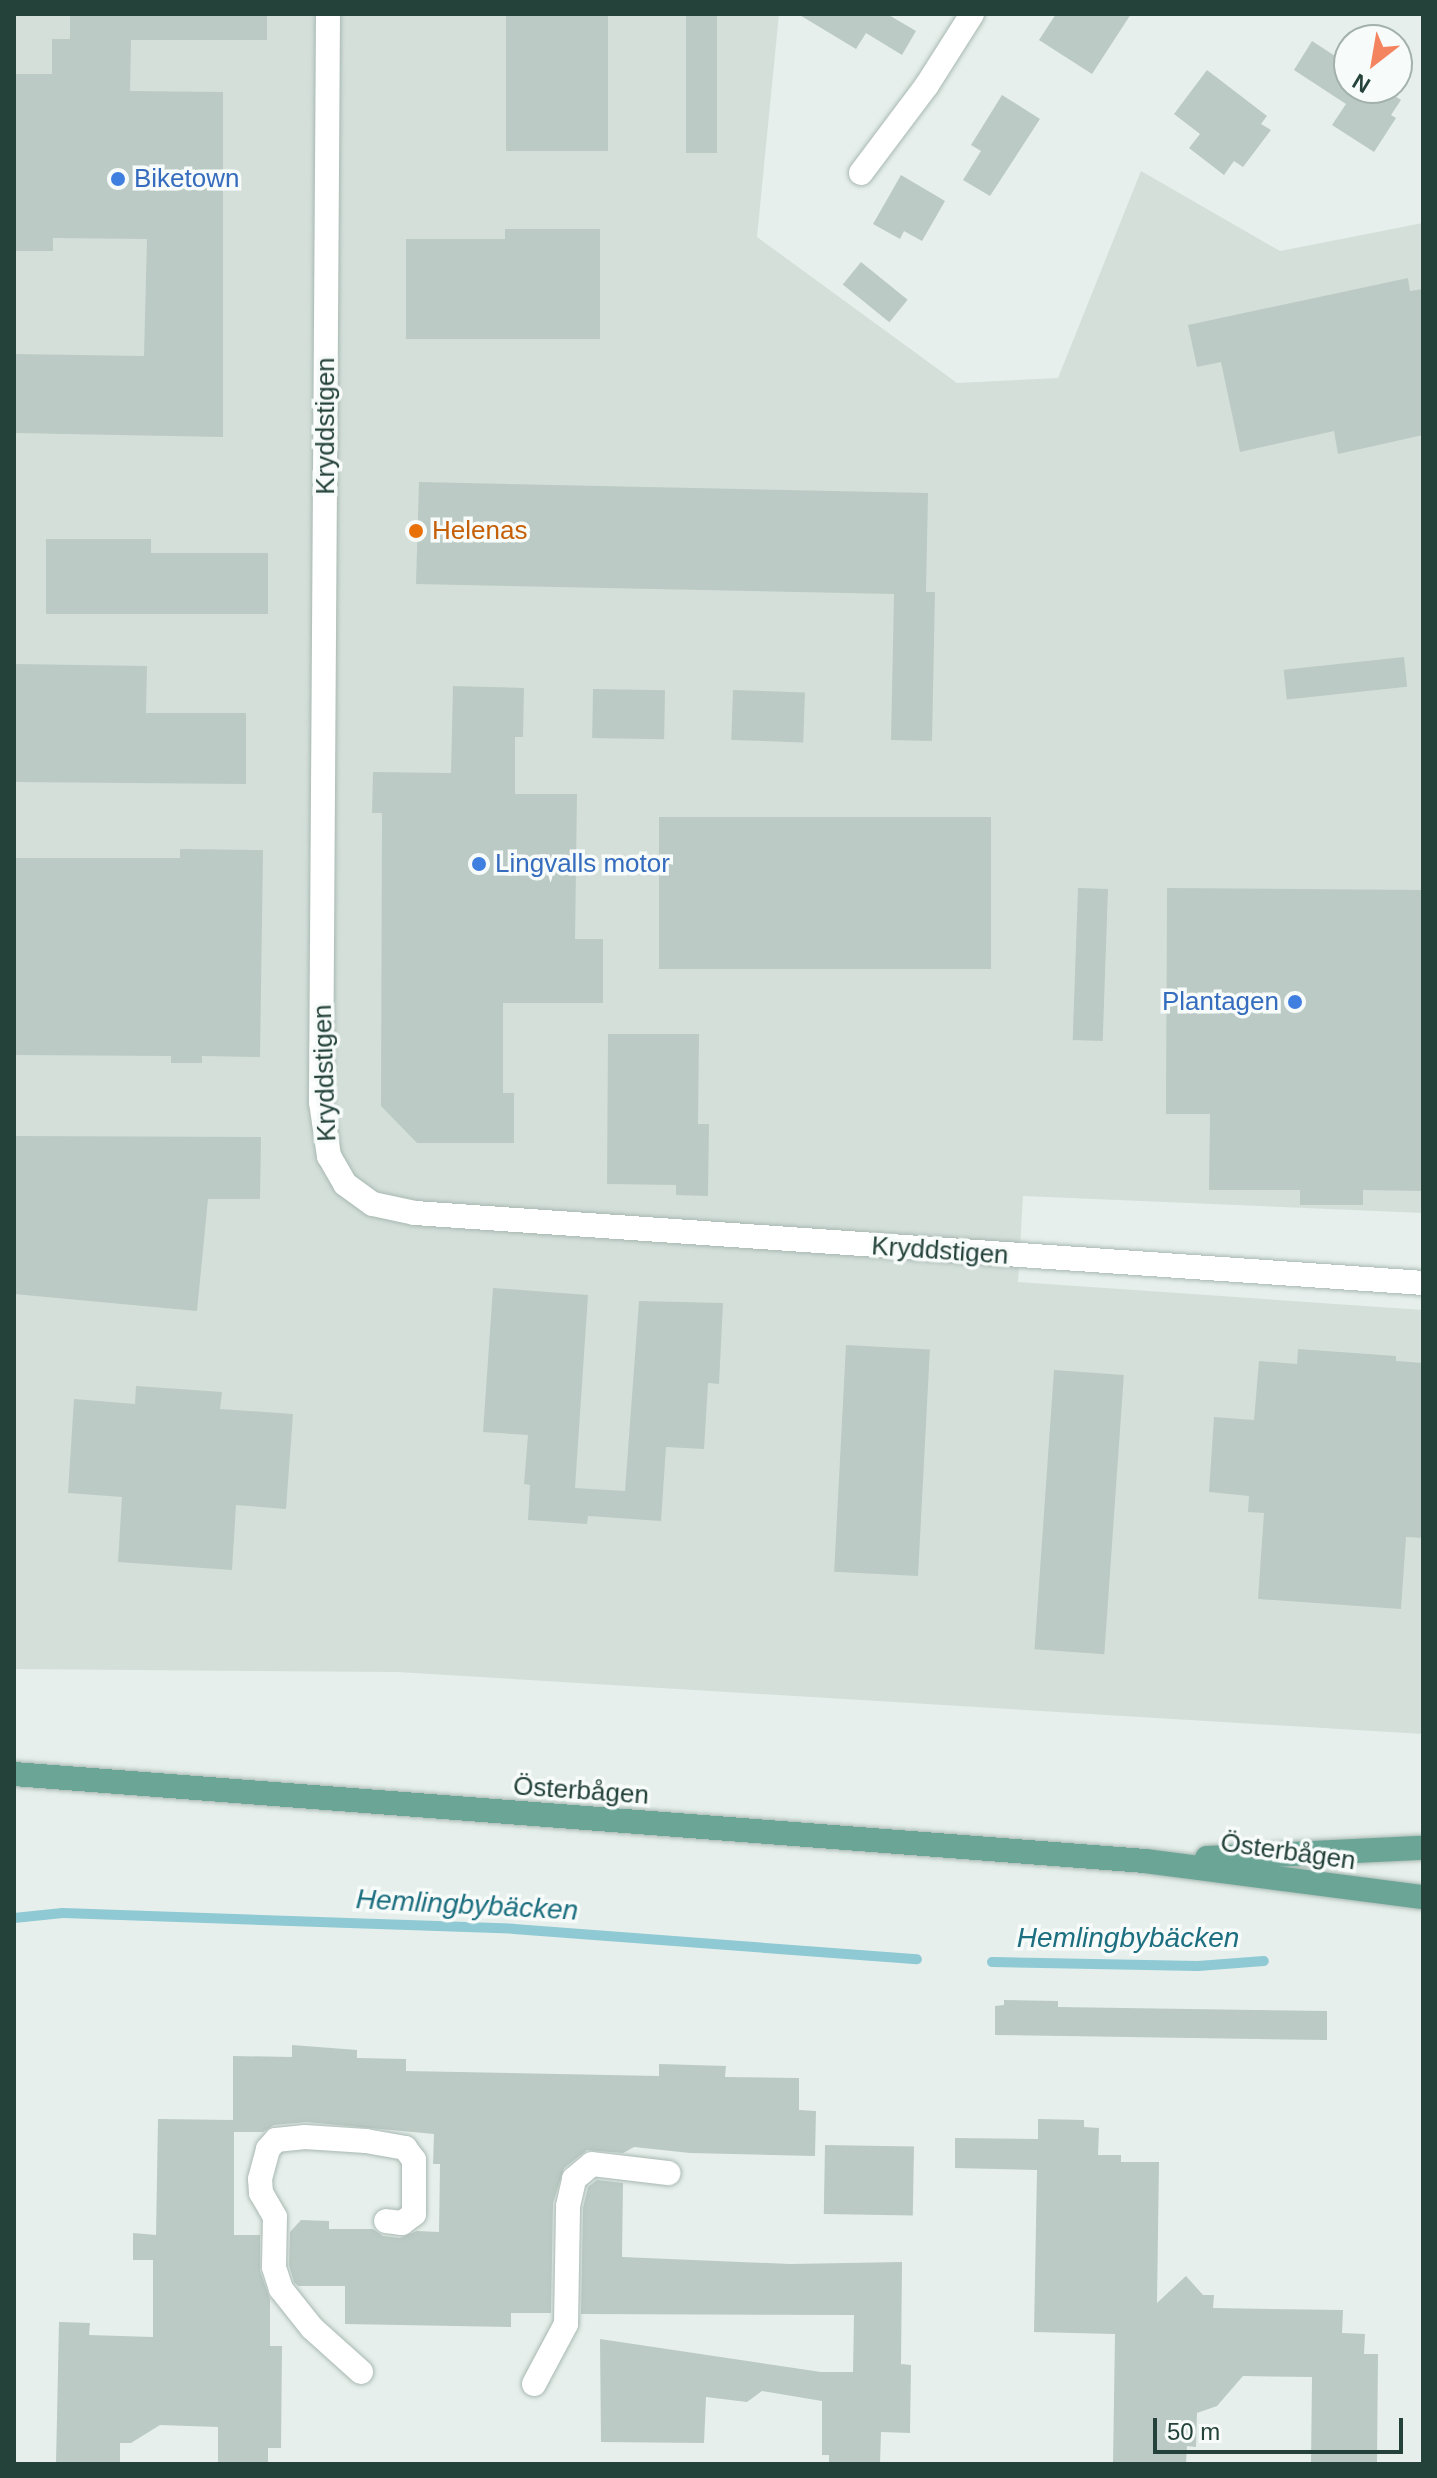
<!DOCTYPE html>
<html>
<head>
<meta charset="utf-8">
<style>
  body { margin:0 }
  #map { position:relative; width:1437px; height:2478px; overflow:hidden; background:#e6efeb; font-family:Helvetica,sans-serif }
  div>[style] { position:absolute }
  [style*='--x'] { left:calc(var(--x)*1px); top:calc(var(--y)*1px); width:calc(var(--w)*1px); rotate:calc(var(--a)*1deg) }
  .built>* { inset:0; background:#d4dfda }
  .stream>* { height:10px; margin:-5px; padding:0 5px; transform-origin:5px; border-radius:5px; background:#8ec9d4 }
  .building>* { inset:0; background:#bbcac4; transform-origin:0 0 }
  .roads { filter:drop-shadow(0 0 2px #a8b8b2) drop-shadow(0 0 2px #a8b8b2) }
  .minor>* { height:24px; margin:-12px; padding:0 12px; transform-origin:12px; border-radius:12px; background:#fff }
  .major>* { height:24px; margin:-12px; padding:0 12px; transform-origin:12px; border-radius:12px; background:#6aa596 }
  .dots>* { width:22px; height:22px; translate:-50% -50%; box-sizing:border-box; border:4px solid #f7fbf9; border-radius:50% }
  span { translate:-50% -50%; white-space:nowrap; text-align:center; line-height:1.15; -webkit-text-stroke:7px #f7fbf9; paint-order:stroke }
  .shop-label { font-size:26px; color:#366cbe }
  .left { translate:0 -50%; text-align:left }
  .right { translate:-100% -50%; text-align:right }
  .street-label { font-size:26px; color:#24423a }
  .food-label { font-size:26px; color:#c56008 }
  .water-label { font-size:28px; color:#1c6f80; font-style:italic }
  .frame { position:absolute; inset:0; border:16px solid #24423a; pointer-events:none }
  .north { position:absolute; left:1333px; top:24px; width:80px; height:80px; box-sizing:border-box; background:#f7fbf9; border:2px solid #a3b1ad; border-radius:50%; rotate:211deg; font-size:22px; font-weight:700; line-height:32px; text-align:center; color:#24423a }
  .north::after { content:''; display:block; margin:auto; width:28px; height:36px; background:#f4845f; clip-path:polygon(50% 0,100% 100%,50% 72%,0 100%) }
  .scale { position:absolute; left:1153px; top:2418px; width:250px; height:36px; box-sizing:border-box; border:4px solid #24423a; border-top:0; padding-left:10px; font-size:24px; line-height:28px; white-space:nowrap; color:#24423a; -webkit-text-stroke:6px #f7fbf9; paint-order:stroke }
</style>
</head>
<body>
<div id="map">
  <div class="built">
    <div style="clip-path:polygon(14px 14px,779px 14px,757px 237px,957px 383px,1058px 378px,1141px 171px,1280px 251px,1423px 223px,1423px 1213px,1023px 1196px,1018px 1282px,1423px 1310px,1423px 1734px,397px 1672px,14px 1669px)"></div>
  </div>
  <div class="stream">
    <div style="--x:14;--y:1918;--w:49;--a:-5.8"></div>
    <div style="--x:63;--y:1913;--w:451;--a:2"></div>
    <div style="--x:514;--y:1929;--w:404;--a:4.3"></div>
    <div style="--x:992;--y:1962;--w:206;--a:1.1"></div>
    <div style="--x:1198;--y:1966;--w:66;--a:-4.3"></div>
  </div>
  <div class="building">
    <div style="clip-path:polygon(70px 14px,267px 14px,267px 40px,131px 40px,130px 91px,223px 92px,223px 437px,14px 433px,14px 354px,144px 356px,147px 239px,53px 238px,53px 251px,14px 251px,14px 74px,52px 74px,52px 39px,70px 39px)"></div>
    <div style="left:506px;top:14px;width:102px;height:137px"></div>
    <div style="left:686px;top:14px;width:31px;height:139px"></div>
    <div style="clip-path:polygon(798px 14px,887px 14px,916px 31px,902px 55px,866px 33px,856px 49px)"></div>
    <div style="clip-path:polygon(1056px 14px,1131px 14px,1092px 74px,1039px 40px)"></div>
    <div style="clip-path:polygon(1312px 41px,1349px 65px,1349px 88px,1383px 88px,1401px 100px,1391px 115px,1396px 118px,1374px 152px,1332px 125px,1346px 104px,1294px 70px)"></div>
    <div style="clip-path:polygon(1207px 70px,1267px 116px,1261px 124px,1271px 130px,1243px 167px,1234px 161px,1224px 175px,1189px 148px,1200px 134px,1174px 114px)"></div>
    <div style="clip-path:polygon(1002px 95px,1040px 119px,990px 196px,963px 180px,981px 151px,971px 145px)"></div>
    <div style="clip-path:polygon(901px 175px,945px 201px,922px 241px,904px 231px,900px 239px,873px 224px)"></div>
    <div style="clip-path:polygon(505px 229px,600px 229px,600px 339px,406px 339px,406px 239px,505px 239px)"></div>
    <div style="left:861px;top:262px;width:60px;height:29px;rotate:39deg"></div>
    <div style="clip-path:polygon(1408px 278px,1410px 291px,1423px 289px,1423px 435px,1338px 454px,1334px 431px,1240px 452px,1221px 362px,1197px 367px,1188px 325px)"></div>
    <div style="clip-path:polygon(419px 482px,928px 493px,926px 592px,935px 592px,932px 741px,891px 740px,894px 594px,416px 584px)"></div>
    <div style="clip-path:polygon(46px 539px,151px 539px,151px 553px,268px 553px,268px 614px,46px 614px)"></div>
    <div style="left:1404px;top:657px;width:30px;height:121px;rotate:84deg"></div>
    <div style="clip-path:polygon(14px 664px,147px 666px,146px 713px,246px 713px,246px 784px,14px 782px)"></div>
    <div style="clip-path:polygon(453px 686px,524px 688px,523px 737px,515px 737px,515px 794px,577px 794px,575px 939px,603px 939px,603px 1003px,503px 1003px,503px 1093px,514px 1093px,514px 1143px,417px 1143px,381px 1106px,382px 813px,372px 813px,373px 772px,451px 773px)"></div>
    <div style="left:593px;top:689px;width:72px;height:49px;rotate:1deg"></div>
    <div style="left:733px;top:690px;width:72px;height:50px;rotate:2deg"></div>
    <div style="left:659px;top:817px;width:332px;height:152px"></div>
    <div style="clip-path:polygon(180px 849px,263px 850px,260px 1057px,202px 1056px,202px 1063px,171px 1063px,171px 1056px,14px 1055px,14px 858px,180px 858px)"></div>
    <div style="left:1078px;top:888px;width:30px;height:152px;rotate:2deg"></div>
    <div style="clip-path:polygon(1167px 888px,1423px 890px,1423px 1191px,1363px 1190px,1363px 1205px,1300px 1205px,1300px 1190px,1209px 1190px,1210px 1114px,1166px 1114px)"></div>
    <div style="clip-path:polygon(608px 1034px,699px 1034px,698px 1124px,709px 1124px,708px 1196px,676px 1195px,676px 1185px,607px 1184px)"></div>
    <div style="clip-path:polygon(14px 1136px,261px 1137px,260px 1199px,208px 1199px,197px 1311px,14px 1294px)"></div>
    <div style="clip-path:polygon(493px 1288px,588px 1295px,575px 1488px,625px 1491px,639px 1301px,723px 1303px,719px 1384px,708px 1383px,704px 1449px,666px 1447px,661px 1521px,588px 1516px,587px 1524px,528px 1520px,530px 1485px,524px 1484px,528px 1435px,483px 1432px)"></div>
    <div style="left:846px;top:1345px;width:84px;height:227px;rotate:3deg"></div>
    <div style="clip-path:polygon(1298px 1349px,1396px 1356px,1396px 1361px,1423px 1363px,1423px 1538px,1406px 1537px,1401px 1609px,1258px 1599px,1264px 1513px,1248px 1512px,1249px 1496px,1209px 1492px,1214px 1417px,1254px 1420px,1259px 1361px,1297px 1364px)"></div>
    <div style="left:1054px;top:1370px;width:70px;height:280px;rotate:4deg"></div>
    <div style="clip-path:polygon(136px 1386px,222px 1392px,220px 1409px,293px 1414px,286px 1509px,236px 1505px,232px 1570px,118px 1562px,122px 1497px,68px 1493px,74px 1399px,135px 1404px)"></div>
    <div style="clip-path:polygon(1004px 2000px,1058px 2001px,1058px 2007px,1327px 2011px,1327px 2040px,995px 2035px,995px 2006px,1004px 2005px)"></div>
    <div style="clip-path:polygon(292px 2045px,357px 2050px,357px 2058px,406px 2059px,406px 2071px,659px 2076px,659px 2064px,726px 2066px,725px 2077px,799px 2078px,799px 2110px,816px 2111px,815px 2156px,690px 2153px,634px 2147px,623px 2153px,587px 2150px,564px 2168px,553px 2203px,551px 2313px,511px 2313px,511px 2327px,345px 2324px,345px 2286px,298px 2286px,294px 2282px,289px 2265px,290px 2232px,301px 2220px,329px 2221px,329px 2229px,373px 2229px,383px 2236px,400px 2238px,417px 2231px,439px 2232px,440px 2164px,433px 2164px,434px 2134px,306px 2122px,274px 2125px,263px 2132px,234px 2132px,234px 2235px,260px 2235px,260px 2271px,270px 2299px,270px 2346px,282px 2346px,281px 2448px,268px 2448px,268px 2464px,218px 2464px,218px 2427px,160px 2425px,131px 2443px,120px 2443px,120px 2464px,56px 2464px,59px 2322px,90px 2323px,89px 2335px,153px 2337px,153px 2260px,133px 2260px,133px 2233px,156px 2235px,158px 2119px,233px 2120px,233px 2056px,292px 2057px)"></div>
    <div style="clip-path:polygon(1038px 2119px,1084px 2120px,1084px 2127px,1099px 2128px,1098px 2155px,1121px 2155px,1121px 2162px,1159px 2162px,1157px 2303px,1186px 2276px,1203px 2295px,1214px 2295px,1213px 2308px,1343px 2310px,1342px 2333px,1365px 2334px,1364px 2354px,1378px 2354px,1377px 2464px,1311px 2464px,1312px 2377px,1243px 2376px,1217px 2406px,1197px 2413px,1196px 2447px,1187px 2446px,1186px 2464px,1113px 2464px,1115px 2334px,1034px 2332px,1037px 2170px,955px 2168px,955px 2138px,1038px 2139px)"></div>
    <div style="left:825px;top:2145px;width:89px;height:69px;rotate:1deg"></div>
    <div style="clip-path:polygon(597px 2180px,623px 2183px,622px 2257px,790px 2264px,902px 2262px,901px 2364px,911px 2365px,910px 2433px,881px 2432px,880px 2464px,829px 2464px,829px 2455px,822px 2455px,822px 2401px,762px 2391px,747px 2402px,706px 2397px,704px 2443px,601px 2442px,600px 2339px,821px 2372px,853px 2372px,854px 2315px,581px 2314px,583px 2208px,588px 2187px)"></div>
  </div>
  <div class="roads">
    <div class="minor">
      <div style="--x:328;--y:14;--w:1088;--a:90.37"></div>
      <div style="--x:321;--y:1102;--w:55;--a:81.6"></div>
      <div style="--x:329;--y:1156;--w:32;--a:60"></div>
      <div style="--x:345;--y:1184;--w:34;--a:36"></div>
      <div style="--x:373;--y:1204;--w:43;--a:12.1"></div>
      <div style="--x:415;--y:1213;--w:1010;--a:3.97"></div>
      <div style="--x:861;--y:173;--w:110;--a:-53.1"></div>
      <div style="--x:927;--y:85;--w:84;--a:-57.6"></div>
      <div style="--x:361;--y:2372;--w:66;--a:-138.1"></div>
      <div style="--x:312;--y:2328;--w:50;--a:-128.5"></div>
      <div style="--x:281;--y:2289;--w:23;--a:-108"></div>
      <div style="--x:274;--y:2267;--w:50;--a:-88.9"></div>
      <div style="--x:275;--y:2217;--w:28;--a:-120"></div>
      <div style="--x:261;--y:2193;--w:14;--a:-94"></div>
      <div style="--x:260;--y:2179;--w:31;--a:-75"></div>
      <div style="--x:268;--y:2149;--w:12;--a:-48"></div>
      <div style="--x:276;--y:2140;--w:29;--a:-6"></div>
      <div style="--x:305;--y:2137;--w:61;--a:3.8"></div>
      <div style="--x:366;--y:2141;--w:40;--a:10"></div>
      <div style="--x:405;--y:2148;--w:15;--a:53"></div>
      <div style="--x:414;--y:2160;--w:54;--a:90"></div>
      <div style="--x:414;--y:2214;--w:15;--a:143"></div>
      <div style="--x:402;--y:2223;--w:16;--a:-173"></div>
      <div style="--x:534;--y:2384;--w:68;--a:-61.9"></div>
      <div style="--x:566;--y:2324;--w:118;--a:-89"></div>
      <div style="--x:568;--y:2206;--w:28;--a:-77"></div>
      <div style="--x:574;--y:2179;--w:23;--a:-40"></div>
      <div style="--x:592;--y:2164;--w:77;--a:6.8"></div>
    </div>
    <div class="major">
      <div style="--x:14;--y:1774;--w:1134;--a:4.4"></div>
      <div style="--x:1145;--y:1861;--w:280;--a:7.4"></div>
      <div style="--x:1207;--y:1858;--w:216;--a:-2.7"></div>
    </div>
  </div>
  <div class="dots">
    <div style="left:118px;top:179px;background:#3f7fe0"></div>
    <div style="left:416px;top:531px;background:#e8710a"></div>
    <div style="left:479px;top:864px;background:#3f7fe0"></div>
    <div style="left:1295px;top:1002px;background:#3f7fe0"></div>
  </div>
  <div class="shop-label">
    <span class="left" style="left:134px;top:179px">Biketown</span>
    <span class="left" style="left:495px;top:864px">Lingvalls motor</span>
    <span class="right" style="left:1279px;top:1002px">Plantagen</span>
  </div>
  <div class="street-label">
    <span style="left:326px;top:426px;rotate:-90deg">Kryddstigen</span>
    <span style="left:325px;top:1073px;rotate:-92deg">Kryddstigen</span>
    <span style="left:940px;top:1251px;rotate:4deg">Kryddstigen</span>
    <span style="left:581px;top:1791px;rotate:4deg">Österbågen</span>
    <span style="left:1288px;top:1852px;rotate:8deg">Österbågen</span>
  </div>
  <div class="food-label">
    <span class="left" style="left:432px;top:531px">Helenas</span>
  </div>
  <div class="water-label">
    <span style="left:467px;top:1905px;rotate:3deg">Hemlingbybäcken</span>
    <span style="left:1128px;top:1938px">Hemlingbybäcken</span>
  </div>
  <div class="frame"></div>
  <div class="north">N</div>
  <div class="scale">50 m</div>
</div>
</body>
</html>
